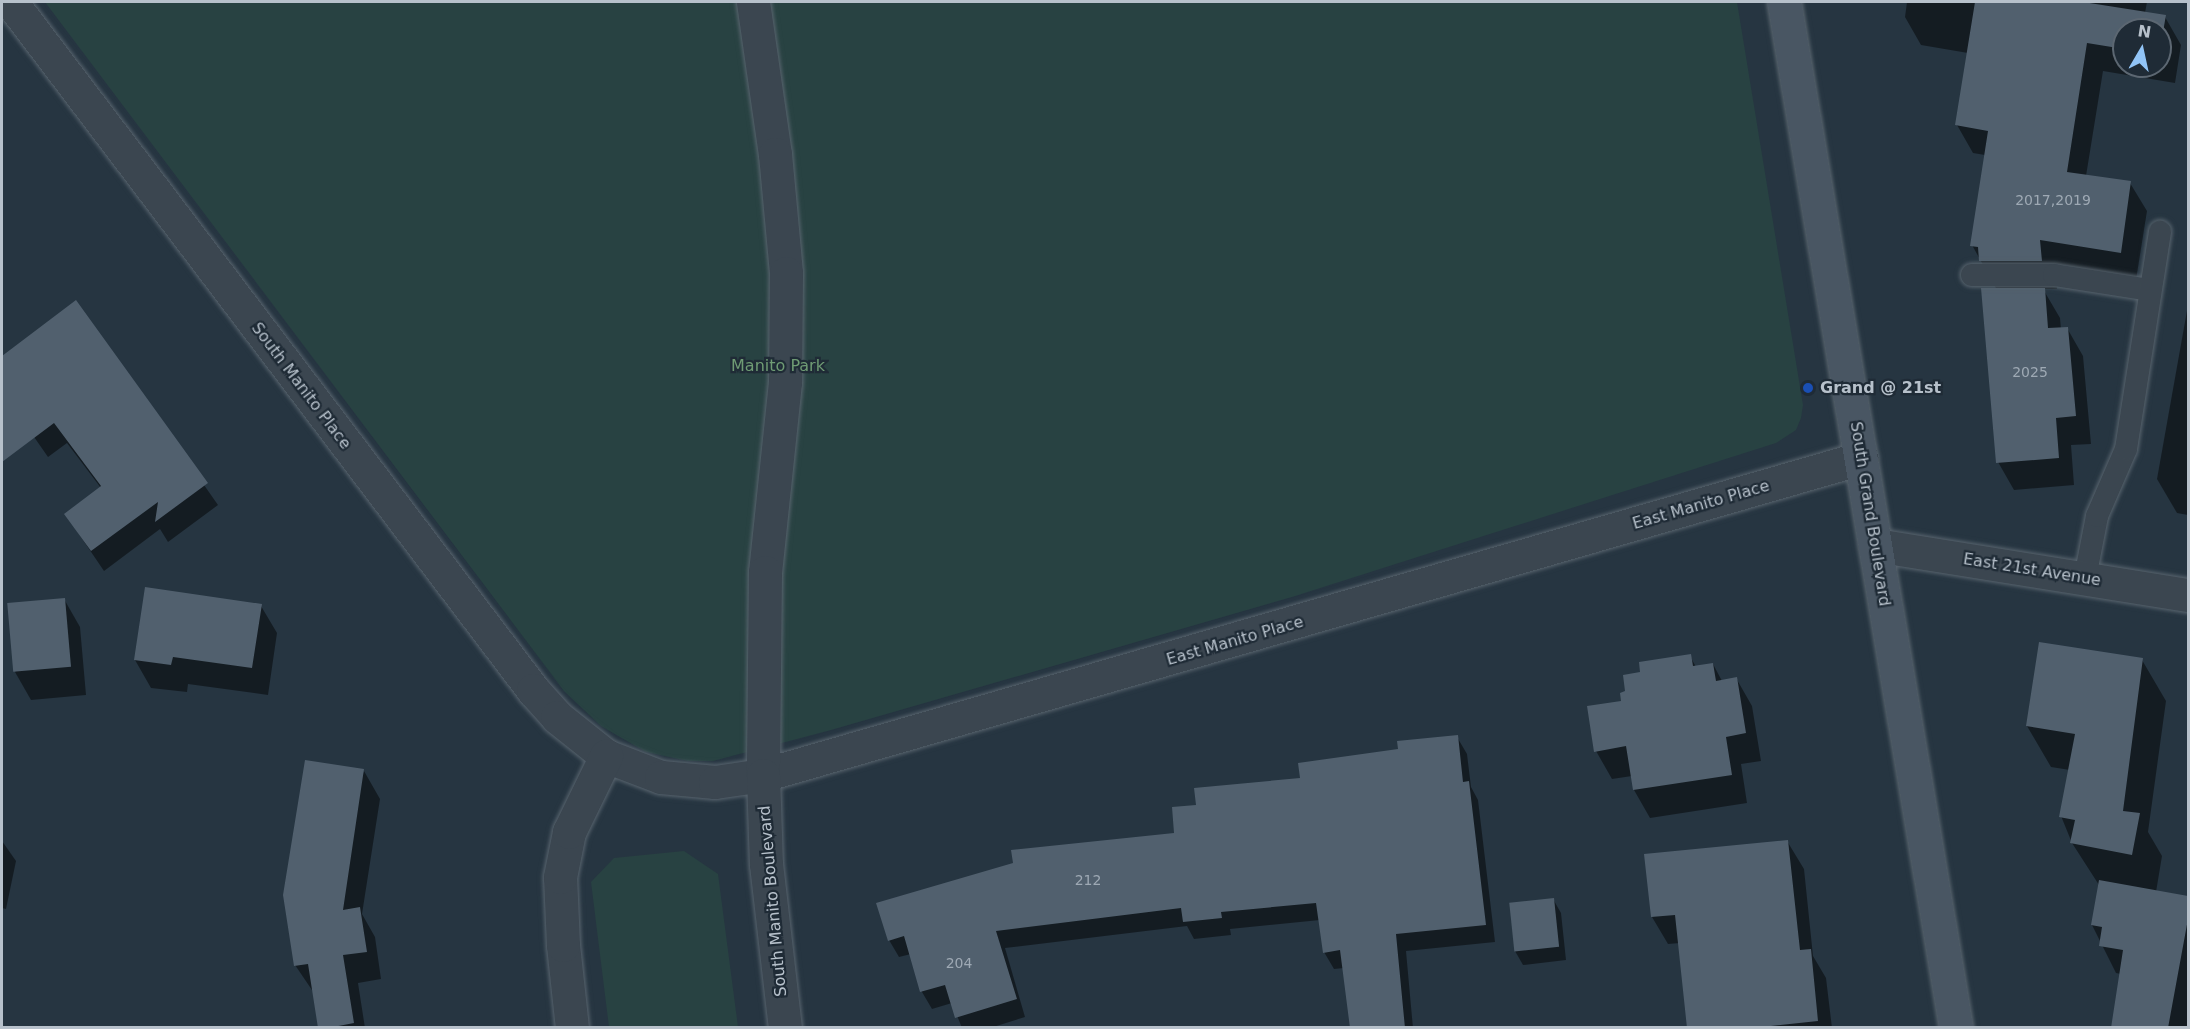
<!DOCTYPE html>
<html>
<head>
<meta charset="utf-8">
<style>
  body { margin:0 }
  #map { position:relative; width:2190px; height:1029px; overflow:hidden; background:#263541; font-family:"DejaVu Sans",sans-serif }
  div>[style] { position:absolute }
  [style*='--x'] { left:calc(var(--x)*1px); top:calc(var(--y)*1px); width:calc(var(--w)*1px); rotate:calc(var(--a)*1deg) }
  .green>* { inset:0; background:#284242 }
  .shadow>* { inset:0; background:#0007 }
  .building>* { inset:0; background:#51606e; transform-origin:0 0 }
  .roads { filter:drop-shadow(0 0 2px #58646e) drop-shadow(0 0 2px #58646e) }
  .lane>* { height:22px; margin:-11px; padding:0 11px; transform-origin:11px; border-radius:11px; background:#3b4650 }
  .street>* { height:33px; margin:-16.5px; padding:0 16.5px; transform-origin:16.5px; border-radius:16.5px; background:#3b4650 }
  .secondary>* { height:33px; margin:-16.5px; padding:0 16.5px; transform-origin:16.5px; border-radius:16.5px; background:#495663 }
  .dots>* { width:16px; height:16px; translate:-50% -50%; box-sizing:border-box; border:3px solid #1f2b36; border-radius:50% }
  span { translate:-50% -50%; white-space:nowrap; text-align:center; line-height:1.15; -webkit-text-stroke:4.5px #1f2b36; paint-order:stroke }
  .number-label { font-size:14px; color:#9ea9b4 }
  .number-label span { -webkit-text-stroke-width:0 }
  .park-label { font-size:16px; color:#6f9b74 }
  .street-label { font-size:16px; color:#b7c1cb }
  .poi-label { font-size:16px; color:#b7c1cb; font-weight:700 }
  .left { translate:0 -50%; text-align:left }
  .frame { position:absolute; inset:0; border:3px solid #b7c1cb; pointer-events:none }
  .north { position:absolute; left:2112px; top:18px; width:60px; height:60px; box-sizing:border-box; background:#1f2b36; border:2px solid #5c6772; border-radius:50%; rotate:9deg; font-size:16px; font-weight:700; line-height:24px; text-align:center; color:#b7c1cb }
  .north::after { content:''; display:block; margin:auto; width:21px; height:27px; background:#91c4f6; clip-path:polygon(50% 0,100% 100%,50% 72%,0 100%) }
</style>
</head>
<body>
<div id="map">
  <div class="green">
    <div style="clip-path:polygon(45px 2px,1737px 2px,1803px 405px,1801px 418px,1796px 430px,1776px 443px,1292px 597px,831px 730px,713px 761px,688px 761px,646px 752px,601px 726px,564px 691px)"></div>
    <div style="clip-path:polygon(684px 851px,718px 874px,738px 1027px,609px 1027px,591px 882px,614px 858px)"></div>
  </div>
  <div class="shadow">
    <div style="clip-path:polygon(evenodd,1907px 2px,2147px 2px,2145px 13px,2165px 17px,2181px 45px,2175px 83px,2103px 71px,2086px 176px,2130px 183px,2147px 211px,2136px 280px,2056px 267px,2057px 289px,2043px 289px,2060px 318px,2061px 329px,2067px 328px,2083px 356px,2091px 444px,2071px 445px,2074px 485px,2014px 490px,1998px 462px,1997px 290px,1972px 245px,1985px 155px,1973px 153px,1957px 125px,1968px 53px,1921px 45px,1905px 17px,1907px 2px,2124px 30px,2160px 30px,2160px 66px,2124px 66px,2124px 30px)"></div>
    <div style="clip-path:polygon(76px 302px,218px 505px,168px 542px,160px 529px,104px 571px,66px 515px,101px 488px,67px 443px,48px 457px,2px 391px,5px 377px,2px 358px)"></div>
    <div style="clip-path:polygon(2188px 305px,2188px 515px,2177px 513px,2157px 479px)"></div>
    <div style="clip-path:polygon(64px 599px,80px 627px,86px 695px,31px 700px,15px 672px)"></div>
    <div style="clip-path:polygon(261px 606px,277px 633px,268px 695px,188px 684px,187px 692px,151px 688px,135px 660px)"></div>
    <div style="clip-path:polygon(1690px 656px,1696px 667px,1713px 664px,1722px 681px,1736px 678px,1752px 706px,1761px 761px,1741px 764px,1747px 803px,1650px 818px,1634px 790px,1632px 776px,1612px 779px,1596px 751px,1627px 692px,1642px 673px)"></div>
    <div style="clip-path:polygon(2142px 660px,2166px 701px,2148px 832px,2162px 856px,2156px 892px,2188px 898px,2188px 1028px,2112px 1028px,2121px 974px,2116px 973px,2092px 925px,2099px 885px,2072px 843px,2061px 816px,2070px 770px,2051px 767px,2027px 726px)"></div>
    <div style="clip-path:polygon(1457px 737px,1467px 754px,1471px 787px,1478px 800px,1495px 942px,1406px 951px,1413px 1028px,1351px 1028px,1344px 968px,1334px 969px,1324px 952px,1320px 920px,1230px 929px,1231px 935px,1194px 939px,1187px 926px,1005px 948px,1025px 1017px,990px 1028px,962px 1028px,952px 1003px,932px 1009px,922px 992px,911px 954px,899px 957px,889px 940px,1176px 834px,1197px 806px)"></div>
    <div style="clip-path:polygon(364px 771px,380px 799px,362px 914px,375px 937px,381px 979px,358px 983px,365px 1028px,319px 1028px,314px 993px,295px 965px)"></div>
    <div style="clip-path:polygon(2px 841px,16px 861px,6px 909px,2px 908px)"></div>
    <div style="clip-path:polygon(1787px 841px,1804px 869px,1813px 956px,1826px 978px,1832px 1028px,1689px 1028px,1680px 943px,1668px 944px,1652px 917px)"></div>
    <div style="clip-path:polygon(1553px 899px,1561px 913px,1566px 960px,1523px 965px,1515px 951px,1510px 904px)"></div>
  </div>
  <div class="building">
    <div style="clip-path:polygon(1975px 2px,2083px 2px,2166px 15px,2160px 49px,2160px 30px,2124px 30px,2124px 49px,2087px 43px,2067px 172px,2131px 181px,2121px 253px,2040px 240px,2042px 261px,1979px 261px,1978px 247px,1970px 246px,1988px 131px,1955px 125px)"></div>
    <div style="clip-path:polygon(1981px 288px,2045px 288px,2048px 328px,2068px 327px,2076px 416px,2056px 418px,2059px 458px,1996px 463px)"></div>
    <div style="clip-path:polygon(76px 300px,208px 483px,155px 522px,158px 502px,91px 551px,64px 514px,101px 486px,54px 423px,2px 462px,2px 356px)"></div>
    <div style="clip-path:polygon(145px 587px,262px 604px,252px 668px,173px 657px,171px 665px,134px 660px)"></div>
    <div style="left:65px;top:598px;width:69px;height:58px;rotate:85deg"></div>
    <div style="clip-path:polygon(2039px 642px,2143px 658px,2123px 811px,2140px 813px,2132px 855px,2070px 843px,2075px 820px,2059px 817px,2075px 734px,2026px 726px)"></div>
    <div style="clip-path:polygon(1691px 654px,1693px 666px,1713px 663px,1716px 681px,1737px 677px,1746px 733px,1726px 737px,1732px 775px,1633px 790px,1626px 746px,1594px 752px,1587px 706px,1621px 701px,1620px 693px,1625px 691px,1623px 675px,1640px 672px,1639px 662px)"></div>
    <div style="clip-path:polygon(1458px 735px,1463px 782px,1469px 781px,1486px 925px,1396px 934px,1405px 1028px,1350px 1028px,1340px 950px,1323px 953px,1316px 903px,1221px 912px,1222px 918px,1183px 922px,1181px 908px,996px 931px,1017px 999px,955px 1018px,945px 985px,920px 992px,904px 936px,888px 941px,876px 903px,1013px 863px,1011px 850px,1174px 833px,1172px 807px,1196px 805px,1194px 788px,1300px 778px,1298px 763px,1398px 749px,1397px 741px)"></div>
    <div style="clip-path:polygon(305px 760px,364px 769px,343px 910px,360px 907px,367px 952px,343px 955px,354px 1023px,328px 1028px,318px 1028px,308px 964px,294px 966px,283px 895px)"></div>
    <div style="clip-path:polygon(1788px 840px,1800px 950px,1811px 949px,1818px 1021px,1753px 1028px,1687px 1028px,1675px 915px,1651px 917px,1644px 854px)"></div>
    <div style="clip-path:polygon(2099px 880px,2188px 896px,2188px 919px,2168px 1028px,2111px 1028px,2123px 950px,2099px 946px,2102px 927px,2091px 925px)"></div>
    <div style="left:1554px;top:898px;width:49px;height:45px;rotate:84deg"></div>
  </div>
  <div class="roads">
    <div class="lane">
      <div style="--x:1972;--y:275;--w:82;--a:0"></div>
      <div style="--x:2054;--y:275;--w:97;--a:8.9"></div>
      <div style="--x:2085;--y:578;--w:63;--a:-79"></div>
      <div style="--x:2097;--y:516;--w:73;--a:-66.6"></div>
      <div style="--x:2126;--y:449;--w:220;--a:-81.1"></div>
    </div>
    <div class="street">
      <div style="--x:11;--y:2;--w:864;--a:52.81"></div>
      <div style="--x:533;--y:690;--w:36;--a:48"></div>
      <div style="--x:557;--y:717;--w:63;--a:38.5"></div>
      <div style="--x:606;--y:756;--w:59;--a:20.9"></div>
      <div style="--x:661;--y:777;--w:54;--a:5.3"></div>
      <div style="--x:715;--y:782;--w:49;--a:-8.3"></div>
      <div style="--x:763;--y:775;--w:1143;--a:-16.1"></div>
      <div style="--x:753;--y:2;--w:154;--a:81.8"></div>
      <div style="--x:775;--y:154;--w:120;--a:84.7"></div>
      <div style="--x:786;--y:273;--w:109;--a:90.5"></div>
      <div style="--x:785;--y:382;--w:191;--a:96"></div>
      <div style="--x:765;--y:572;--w:203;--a:90.6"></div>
      <div style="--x:763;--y:775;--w:89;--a:88.1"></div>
      <div style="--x:766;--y:864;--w:165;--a:83.4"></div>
      <div style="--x:1875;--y:545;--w:317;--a:9.1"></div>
      <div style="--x:572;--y:1028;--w:83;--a:-96.2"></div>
      <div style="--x:563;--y:945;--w:68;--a:-92.5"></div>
      <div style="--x:560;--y:877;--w:46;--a:-78.7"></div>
      <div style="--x:569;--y:832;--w:85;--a:-64"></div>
    </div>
    <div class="secondary">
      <div style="--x:1784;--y:2;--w:1040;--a:80.48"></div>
    </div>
  </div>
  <div class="dots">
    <div style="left:1808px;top:388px;background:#1a4fb4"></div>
  </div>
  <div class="number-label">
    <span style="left:2053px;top:200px">2017,2019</span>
    <span style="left:2030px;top:372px">2025</span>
    <span style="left:1088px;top:880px">212</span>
    <span style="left:959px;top:963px">204</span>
  </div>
  <div class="park-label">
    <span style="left:778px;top:366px">Manito Park</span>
  </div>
  <div class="street-label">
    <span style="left:301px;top:386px;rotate:53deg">South Manito Place</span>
    <span style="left:1701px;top:505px;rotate:-16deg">East Manito Place</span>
    <span style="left:1870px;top:514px;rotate:81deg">South Grand Boulevard</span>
    <span style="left:2032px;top:570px;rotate:9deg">East 21st Avenue</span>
    <span style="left:1235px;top:641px;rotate:-16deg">East Manito Place</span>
    <span style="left:773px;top:901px;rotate:-95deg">South Manito Boulevard</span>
  </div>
  <div class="poi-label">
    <span class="left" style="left:1820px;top:388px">Grand @ 21st</span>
  </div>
  <div class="frame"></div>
  <div class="north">N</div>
</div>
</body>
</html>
